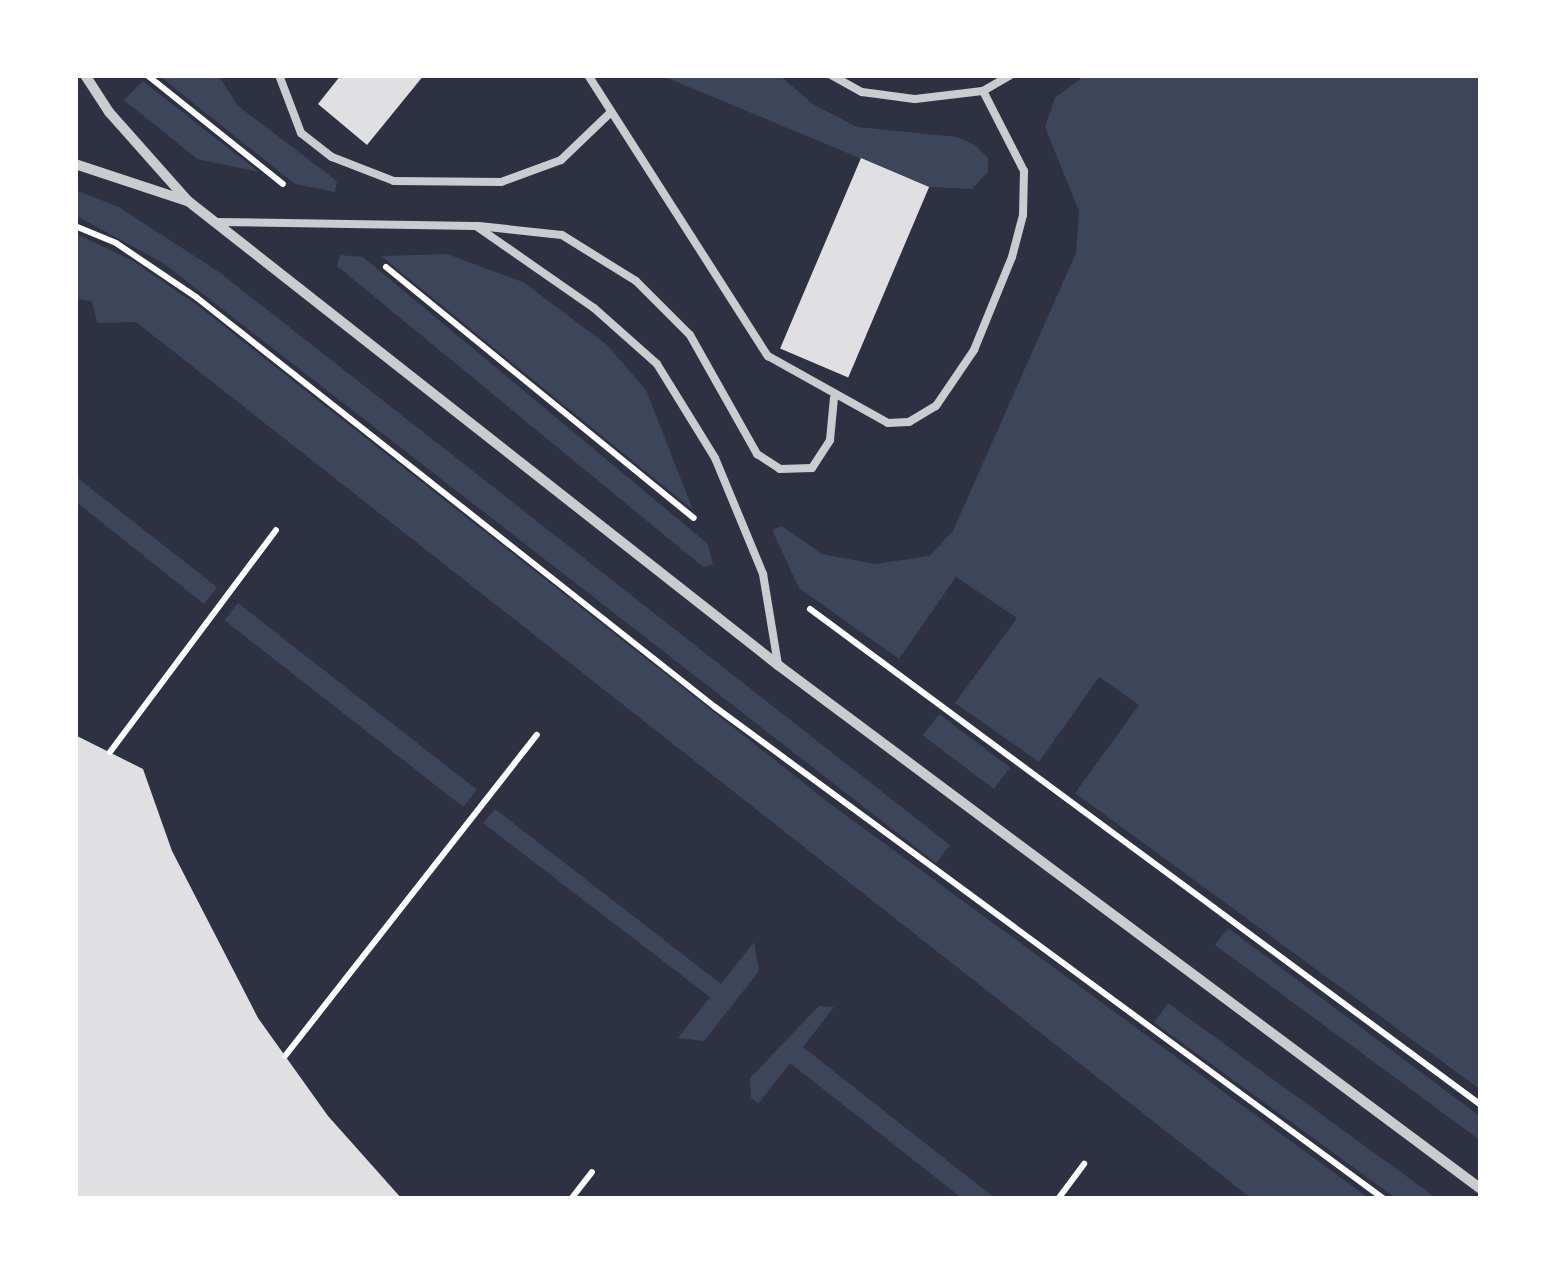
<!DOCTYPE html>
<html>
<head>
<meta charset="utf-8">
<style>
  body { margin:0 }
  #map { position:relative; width:1556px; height:1274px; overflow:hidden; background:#2d3142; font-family:"DM Sans",sans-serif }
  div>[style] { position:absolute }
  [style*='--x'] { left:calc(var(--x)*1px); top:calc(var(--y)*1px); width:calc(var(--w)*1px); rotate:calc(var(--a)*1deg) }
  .green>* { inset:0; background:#3c4559; transform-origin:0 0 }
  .building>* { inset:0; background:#e0e0e3; transform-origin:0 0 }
  .path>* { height:6px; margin:-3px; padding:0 3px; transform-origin:3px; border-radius:3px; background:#fff }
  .service>* { height:8px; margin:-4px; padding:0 4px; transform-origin:4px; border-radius:4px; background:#caccd0 }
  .minor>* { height:10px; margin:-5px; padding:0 5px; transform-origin:5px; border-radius:5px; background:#caccd0 }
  span { translate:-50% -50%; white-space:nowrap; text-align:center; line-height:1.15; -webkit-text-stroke:9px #fff; paint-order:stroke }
  .frame { position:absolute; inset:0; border:78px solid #fff; pointer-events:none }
</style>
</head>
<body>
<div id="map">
  <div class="green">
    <div style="clip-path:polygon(158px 75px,218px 75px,238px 106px,337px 181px,335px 192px,295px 184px)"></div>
    <div style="clip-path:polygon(660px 75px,779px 75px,813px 104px,857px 127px,957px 137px,975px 145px,988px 158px,988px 172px,972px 189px,929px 187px)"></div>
    <div style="clip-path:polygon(1085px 75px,1481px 75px,1481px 1090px,1075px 793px,1139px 705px,1099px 677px,1039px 762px,955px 703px,1017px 618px,956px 577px,899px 659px,799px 588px,772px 530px,782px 526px,822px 554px,875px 564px,929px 556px,953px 531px,1076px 253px,1079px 211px,1045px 127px,1055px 98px)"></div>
    <div style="clip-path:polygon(143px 81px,259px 172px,197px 159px,124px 100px)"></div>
    <div style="clip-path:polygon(75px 190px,119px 207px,219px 272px,950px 845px,936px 863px,163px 263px,75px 215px)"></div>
    <div style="clip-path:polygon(75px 233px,133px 261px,197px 305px,828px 802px,1370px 1199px,1252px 1199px,136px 322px,97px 323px,92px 301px,75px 299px)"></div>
    <div style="clip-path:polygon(447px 254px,523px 282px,607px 345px,646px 390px,693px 510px,381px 256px)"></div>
    <div style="clip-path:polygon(340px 255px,363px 257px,708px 544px,713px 565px,703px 567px,337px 266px)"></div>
    <div style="clip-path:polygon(75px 476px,217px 587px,204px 604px,75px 501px)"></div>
    <div style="left:238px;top:603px;width:303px;height:22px;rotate:38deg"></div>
    <div style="left:939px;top:714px;width:89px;height:27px;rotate:37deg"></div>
    <div style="clip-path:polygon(495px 809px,721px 984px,754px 942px,759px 971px,704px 1041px,678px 1038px,710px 997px,483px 823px)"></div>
    <div style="clip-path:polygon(1228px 928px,1481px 1117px,1481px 1141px,1215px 945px)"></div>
    <div style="left:1168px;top:1003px;width:333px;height:24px;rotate:36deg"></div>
    <div style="clip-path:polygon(819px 1006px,834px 1007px,803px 1047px,996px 1199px,963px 1199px,790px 1063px,758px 1104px,751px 1098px,750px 1078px)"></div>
  </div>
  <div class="building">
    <div style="clip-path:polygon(341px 75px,424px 75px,367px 145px,318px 104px)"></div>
    <div style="left:861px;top:158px;width:74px;height:207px;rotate:23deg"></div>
    <div style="clip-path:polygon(75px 735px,143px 769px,172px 851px,258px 1018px,328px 1116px,402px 1199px,75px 1199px)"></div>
  </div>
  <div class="path">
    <div style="--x:147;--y:75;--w:174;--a:38.7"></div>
    <div style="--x:75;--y:226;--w:44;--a:22.5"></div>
    <div style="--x:116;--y:243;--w:97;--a:34"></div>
    <div style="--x:196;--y:297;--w:661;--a:38.31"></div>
    <div style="--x:715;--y:707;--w:830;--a:36.33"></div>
    <div style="--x:386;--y:267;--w:397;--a:39.2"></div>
    <div style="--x:810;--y:609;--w:834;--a:36.47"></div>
    <div style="--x:110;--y:752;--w:277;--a:-53.2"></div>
    <div style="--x:285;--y:1056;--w:408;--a:-51.9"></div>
    <div style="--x:571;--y:1199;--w:34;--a:-52"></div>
    <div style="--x:1058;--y:1199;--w:44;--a:-53.4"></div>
  </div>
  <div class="service">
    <div style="--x:279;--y:75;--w:62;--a:69.2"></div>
    <div style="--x:301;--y:133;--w:39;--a:38"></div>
    <div style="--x:332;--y:157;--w:66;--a:21.2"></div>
    <div style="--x:394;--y:181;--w:107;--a:0.5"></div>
    <div style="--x:501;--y:182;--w:64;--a:-20.1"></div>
    <div style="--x:561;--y:160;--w:69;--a:-43.8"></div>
    <div style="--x:588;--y:75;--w:334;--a:57.4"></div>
    <div style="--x:768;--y:356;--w:137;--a:29.2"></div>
    <div style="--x:888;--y:423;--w:21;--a:-3"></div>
    <div style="--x:909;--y:422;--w:31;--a:-31"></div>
    <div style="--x:936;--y:406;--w:68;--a:-55.8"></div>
    <div style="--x:974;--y:350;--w:100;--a:-67.8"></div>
    <div style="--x:1012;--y:257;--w:43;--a:-75.3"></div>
    <div style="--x:1023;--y:215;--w:44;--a:-88.7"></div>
    <div style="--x:1024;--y:171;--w:90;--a:-117.1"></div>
    <div style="--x:831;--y:75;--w:35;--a:29"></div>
    <div style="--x:862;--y:92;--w:53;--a:7.5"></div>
    <div style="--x:915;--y:99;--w:68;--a:-6.7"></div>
    <div style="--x:983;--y:91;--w:32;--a:-30"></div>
    <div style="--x:217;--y:222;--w:259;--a:0.9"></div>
    <div style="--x:476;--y:226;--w:144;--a:34.8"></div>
    <div style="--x:594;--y:308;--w:84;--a:41.6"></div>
    <div style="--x:657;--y:364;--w:110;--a:58.3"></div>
    <div style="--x:715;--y:458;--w:126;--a:67.5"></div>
    <div style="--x:763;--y:574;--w:92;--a:80.6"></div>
    <div style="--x:479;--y:226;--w:83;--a:6.2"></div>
    <div style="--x:562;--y:235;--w:87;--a:31.9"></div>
    <div style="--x:636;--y:281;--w:76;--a:45"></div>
    <div style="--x:690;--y:335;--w:137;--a:60.6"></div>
    <div style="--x:757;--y:454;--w:27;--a:33"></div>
    <div style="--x:780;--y:469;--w:32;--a:-2"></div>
    <div style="--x:812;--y:468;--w:33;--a:-57"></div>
    <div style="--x:830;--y:440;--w:42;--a:-84.6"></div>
  </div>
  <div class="minor">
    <div style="--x:85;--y:75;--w:44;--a:57"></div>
    <div style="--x:109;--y:112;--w:119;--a:48.4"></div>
    <div style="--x:188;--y:201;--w:751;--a:38.18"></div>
    <div style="--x:778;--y:665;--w:877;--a:36.7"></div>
    <div style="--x:75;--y:164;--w:118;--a:18.3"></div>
  </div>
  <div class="frame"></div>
</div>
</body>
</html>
